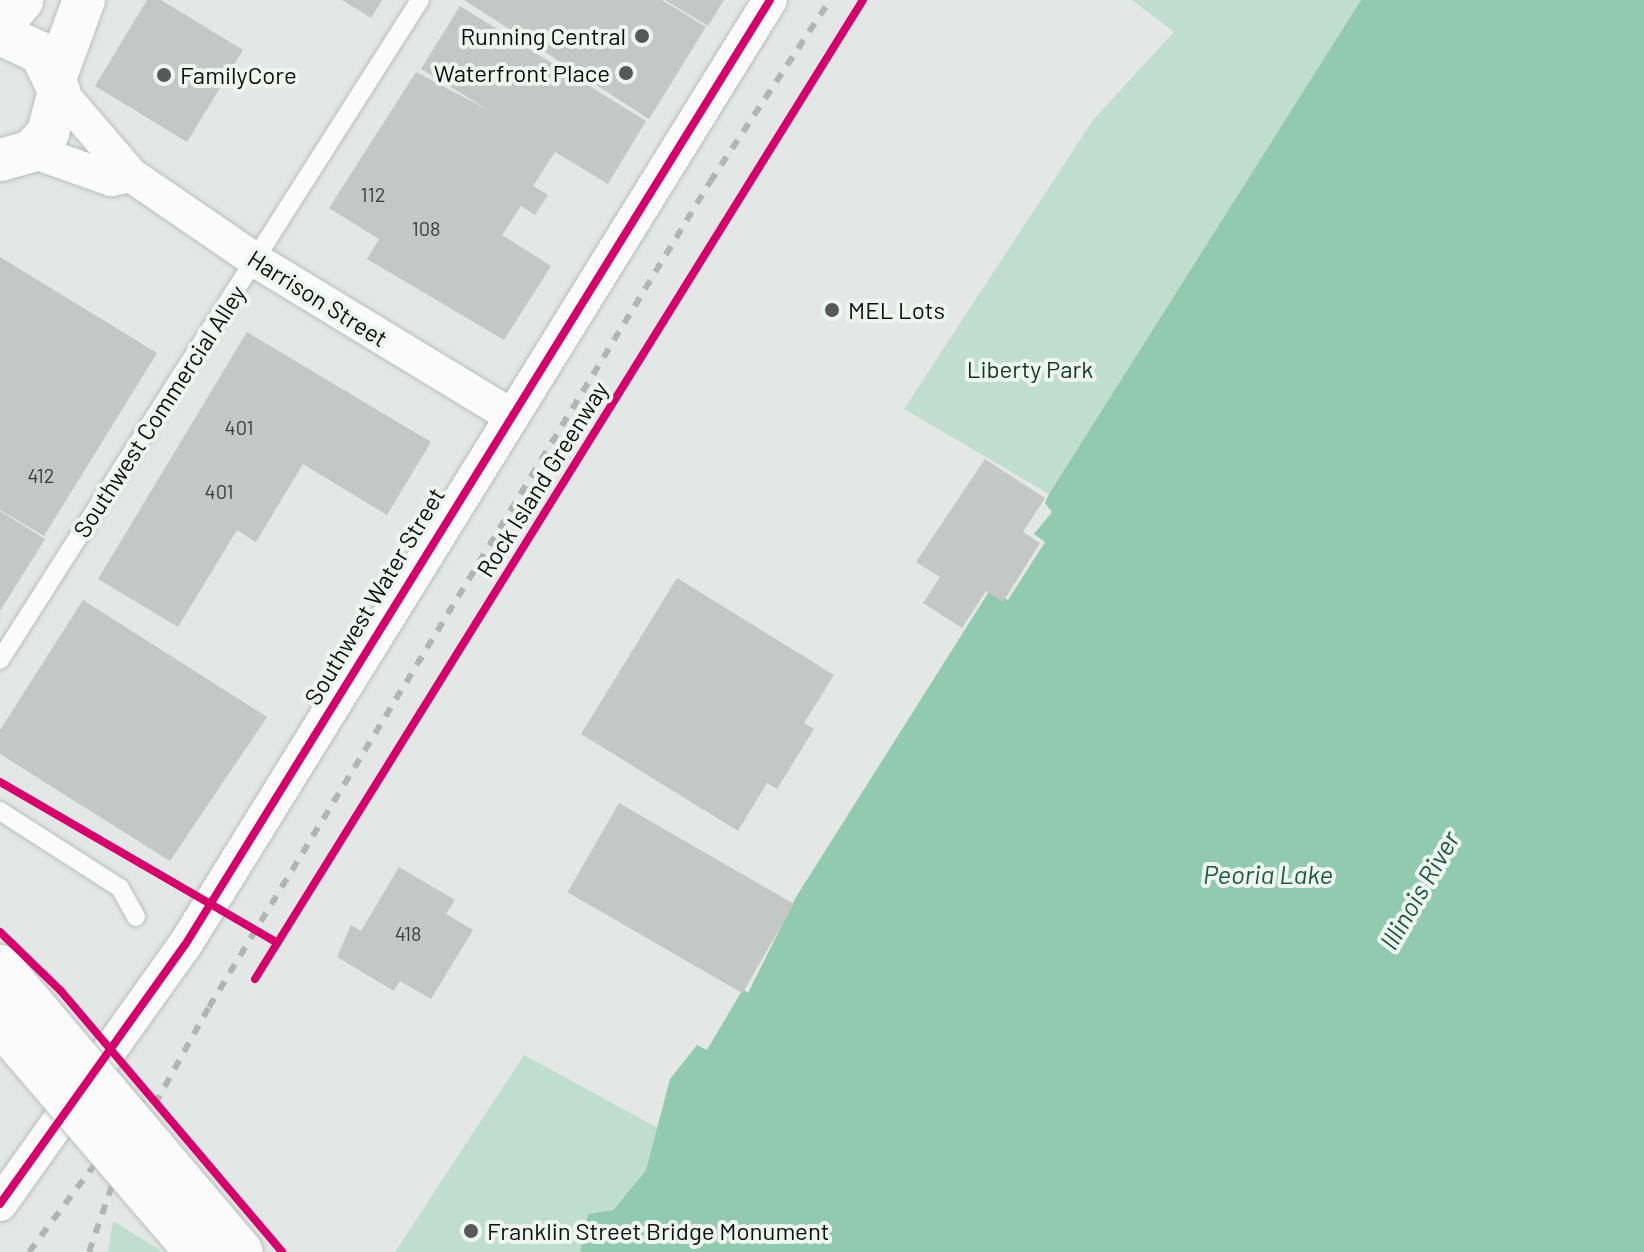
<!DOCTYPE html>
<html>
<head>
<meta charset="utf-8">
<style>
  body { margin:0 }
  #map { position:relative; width:1644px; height:1252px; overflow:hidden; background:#e3e7e5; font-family:Barlow,sans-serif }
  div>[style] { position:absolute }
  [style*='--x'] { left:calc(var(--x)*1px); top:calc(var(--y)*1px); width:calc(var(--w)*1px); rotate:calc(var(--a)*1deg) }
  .green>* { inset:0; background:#c0decf }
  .water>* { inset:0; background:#92caaf }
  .building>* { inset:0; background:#c3c7c5; transform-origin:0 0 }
  .roads { filter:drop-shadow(0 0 2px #babebc) drop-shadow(0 0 2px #babebc) }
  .service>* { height:18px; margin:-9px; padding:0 9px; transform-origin:9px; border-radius:9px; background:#fbfbfb }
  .minor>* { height:34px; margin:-17px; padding:0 17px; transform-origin:17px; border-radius:17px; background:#fbfbfb }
  .tertiary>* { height:42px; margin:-21px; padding:0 21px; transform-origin:21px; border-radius:21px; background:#fbfbfb }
  .rail>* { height:6px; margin-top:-3px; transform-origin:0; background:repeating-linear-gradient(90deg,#b3b4b4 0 10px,transparent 0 20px) }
  .bridges { filter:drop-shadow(0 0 2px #babebc) drop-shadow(0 0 2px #babebc) }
  .primary-bridge>* { height:44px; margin:-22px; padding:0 22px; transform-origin:22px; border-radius:22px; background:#fbfbfb }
  .cycleway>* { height:8px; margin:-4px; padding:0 4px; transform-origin:4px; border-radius:4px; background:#d6006c }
  .dots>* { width:22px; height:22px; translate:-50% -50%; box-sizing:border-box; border:4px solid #eef6f2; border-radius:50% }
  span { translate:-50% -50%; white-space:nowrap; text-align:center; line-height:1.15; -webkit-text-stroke:8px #eef6f2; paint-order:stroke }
  .number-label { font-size:20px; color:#383c3a }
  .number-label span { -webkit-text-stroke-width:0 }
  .poi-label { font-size:24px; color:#0a0d0c }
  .right { translate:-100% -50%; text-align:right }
  .left { translate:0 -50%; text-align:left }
  .street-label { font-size:24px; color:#0a0d0c }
  .park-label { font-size:24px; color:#123626 }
  .water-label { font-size:26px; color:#1c583f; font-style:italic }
</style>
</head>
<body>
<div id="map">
  <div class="green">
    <div style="clip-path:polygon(1132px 0,1361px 0,1049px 494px,904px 409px,1093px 120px,1174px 32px)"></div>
    <div style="clip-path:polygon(524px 1055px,658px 1128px,646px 1170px,612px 1210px,588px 1214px,580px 1252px,395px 1252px)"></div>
    <div style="clip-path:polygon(113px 1221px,160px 1250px,159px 1252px,108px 1252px)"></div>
  </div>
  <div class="water">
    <div style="clip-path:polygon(1361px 0,1644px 0,1644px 1252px,580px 1252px,588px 1214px,613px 1210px,646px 1170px,670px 1079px,697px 1045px,707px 1050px,743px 989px,748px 993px,796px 897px,990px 590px,1008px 600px,1045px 542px,1034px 534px,1052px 512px,1045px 503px,1049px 494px)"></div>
  </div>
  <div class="building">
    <div style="clip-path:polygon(147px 0,161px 0,243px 50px,187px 142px,95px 86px)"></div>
    <div style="clip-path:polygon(342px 0,382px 0,371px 18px)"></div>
    <div style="clip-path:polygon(464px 0,662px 0,706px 27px,649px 119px)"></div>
    <div style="clip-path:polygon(665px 0,724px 0,708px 26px)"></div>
    <div style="clip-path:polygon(460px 6px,646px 121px,608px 184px,555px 152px,533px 186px,548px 195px,535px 215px,521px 206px,502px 235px,551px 266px,504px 340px,367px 259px,379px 239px,329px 208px,416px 72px,490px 111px,421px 69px)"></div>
    <div style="clip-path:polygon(0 257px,157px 353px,44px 536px,0 510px)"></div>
    <div style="clip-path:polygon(247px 332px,431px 442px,387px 515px,303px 464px,256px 542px,237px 530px,178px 627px,98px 579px)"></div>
    <div style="clip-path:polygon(985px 459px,1045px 498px,1023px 532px,1040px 543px,1003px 602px,986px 591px,962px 628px,923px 603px,940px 577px,916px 562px)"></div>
    <div style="clip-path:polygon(0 511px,45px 539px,0 611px)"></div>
    <div style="clip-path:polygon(677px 578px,834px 675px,804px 723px,814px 729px,777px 789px,767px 783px,738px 831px,581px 734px)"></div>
    <div style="clip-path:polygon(83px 600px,267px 717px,170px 861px,0 754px,0 730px)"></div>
    <div style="left:619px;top:803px;width:202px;height:103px;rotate:30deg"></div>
    <div style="clip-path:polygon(399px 867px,455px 900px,446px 914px,473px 930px,431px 999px,400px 981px,394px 991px,337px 957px,351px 925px,361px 931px)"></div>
  </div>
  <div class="roads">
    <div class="service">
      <div style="--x:0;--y:660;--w:782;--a:-57.53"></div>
      <div style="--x:0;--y:811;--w:143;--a:32.7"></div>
      <div style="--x:120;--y:888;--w:33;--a:61"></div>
    </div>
    <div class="minor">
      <div style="--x:59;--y:91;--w:111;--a:49.4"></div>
      <div style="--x:131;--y:175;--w:150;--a:34.4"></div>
      <div style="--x:255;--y:260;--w:296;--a:31.3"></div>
      <div style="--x:32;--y:151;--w:84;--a:19.5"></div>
      <div style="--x:111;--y:179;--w:20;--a:-11"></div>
      <div style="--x:0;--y:1204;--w:318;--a:-54.5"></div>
      <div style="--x:185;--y:945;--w:1111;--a:-58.24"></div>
    </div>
    <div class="tertiary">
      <div style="--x:0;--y:27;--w:35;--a:-50"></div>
      <div style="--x:0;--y:34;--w:45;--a:24.9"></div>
      <div style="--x:41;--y:53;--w:42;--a:64.7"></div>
      <div style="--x:59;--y:91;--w:43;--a:104.7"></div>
      <div style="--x:48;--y:133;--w:24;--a:132"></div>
      <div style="--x:32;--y:151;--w:33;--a:164"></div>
      <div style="--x:56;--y:76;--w:81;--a:-69.8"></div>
    </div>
  </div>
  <div class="rail">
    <div style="--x:29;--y:1252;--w:191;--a:-53.1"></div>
    <div style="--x:89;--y:1252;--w:83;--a:-70.9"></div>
    <div style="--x:116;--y:1174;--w:191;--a:-60.9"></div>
    <div style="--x:209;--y:1007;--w:965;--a:-58.73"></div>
    <div style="--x:710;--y:182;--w:218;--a:-56.6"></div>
  </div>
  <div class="bridges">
    <div class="primary-bridge">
      <div style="--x:0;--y:967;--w:373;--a:49.8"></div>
      <div style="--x:0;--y:1022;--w:303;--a:49.4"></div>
    </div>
  </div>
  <div class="cycleway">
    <div style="--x:0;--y:782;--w:319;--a:30.1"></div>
    <div style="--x:0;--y:932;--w:85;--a:44"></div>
    <div style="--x:61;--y:991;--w:342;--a:49.7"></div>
    <div style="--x:255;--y:979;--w:1152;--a:-58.16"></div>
    <div style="--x:0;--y:1204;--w:318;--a:-54.5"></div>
    <div style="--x:185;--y:945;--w:1111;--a:-58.24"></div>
  </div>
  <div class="dots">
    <div style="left:642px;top:36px;background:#565958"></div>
    <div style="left:626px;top:73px;background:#565958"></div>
    <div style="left:164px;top:75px;background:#565958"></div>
    <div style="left:832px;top:310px;background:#565958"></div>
    <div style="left:471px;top:1231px;background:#565958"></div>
  </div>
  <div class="number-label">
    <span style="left:373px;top:194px">112</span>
    <span style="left:426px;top:228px">108</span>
    <span style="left:239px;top:427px">401</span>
    <span style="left:41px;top:475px">412</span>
    <span style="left:219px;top:491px">401</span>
    <span style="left:408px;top:933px">418</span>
  </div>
  <div class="poi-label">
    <span class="right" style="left:626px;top:36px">Running Central</span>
    <span class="right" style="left:610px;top:73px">Waterfront Place</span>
    <span class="left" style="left:180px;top:75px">FamilyCore</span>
    <span class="left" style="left:848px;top:310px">MEL Lots</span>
    <span class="left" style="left:487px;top:1231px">Franklin Street Bridge Monument</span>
  </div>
  <div class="street-label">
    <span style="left:318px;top:298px;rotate:32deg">Harrison Street</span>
    <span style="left:159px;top:411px;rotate:-57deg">Southwest Commercial Alley</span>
    <span style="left:542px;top:479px;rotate:-58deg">Rock Island Greenway</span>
    <span style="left:374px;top:596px;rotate:-59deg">Southwest Water Street</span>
  </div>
  <div class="park-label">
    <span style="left:1030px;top:369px">Liberty Park</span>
  </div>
  <div class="water-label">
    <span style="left:1268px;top:874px">Peoria Lake</span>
    <span style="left:1419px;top:890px;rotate:-60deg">Illinois River</span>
  </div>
</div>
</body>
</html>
